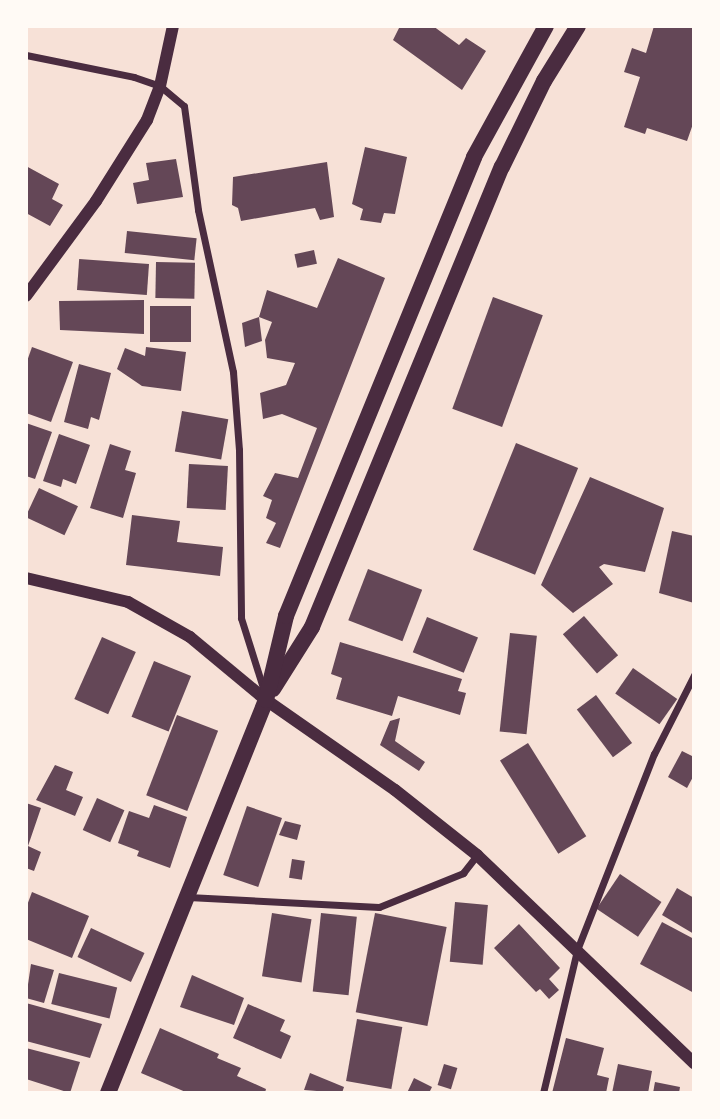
<!DOCTYPE html>
<html>
<head>
<meta charset="utf-8">
<style>
  body { margin:0 }
  #map { position:relative; width:720px; height:1119px; overflow:hidden; background:#f7e1d7; font-family:Signika,sans-serif }
  div>[style] { position:absolute }
  [style*='--x'] { left:calc(var(--x)*1px); top:calc(var(--y)*1px); width:calc(var(--w)*1px); rotate:calc(var(--a)*1deg) }
  .building>* { inset:0; background:#644757; transform-origin:0 0 }
  .minor>* { height:7px; margin:-3.5px; padding:0 3.5px; transform-origin:3.5px; border-radius:3.5px; background:#4a2c40 }
  .tertiary>* { height:12px; margin:-6px; padding:0 6px; transform-origin:6px; border-radius:6px; background:#4a2c40 }
  .primary>* { height:16px; margin:-8px; padding:0 8px; transform-origin:8px; border-radius:8px; background:#4a2c40 }
  span { translate:-50% -50%; white-space:nowrap; text-align:center; line-height:1.15; -webkit-text-stroke:6px #fffaf5; paint-order:stroke }
  .frame { position:absolute; inset:0; border:28px solid #fffaf5; pointer-events:none }
</style>
</head>
<body>
<div id="map">
  <div class="building">
    <div style="clip-path:polygon(400px 26px,433px 26px,459px 45px,466px 38px,486px 51px,462px 90px,393px 40px)"></div>
    <div style="clip-path:polygon(654px 26px,694px 26px,694px 121px,687px 141px,647px 128px,645px 134px,624px 127px,640px 77px,624px 72px,632px 48px,646px 53px)"></div>
    <div style="clip-path:polygon(365px 147px,407px 157px,395px 214px,384px 213px,381px 223px,360px 220px,363px 209px,352px 204px)"></div>
    <div style="clip-path:polygon(176px 159px,183px 197px,137px 204px,133px 183px,149px 180px,146px 163px)"></div>
    <div style="clip-path:polygon(327px 162px,334px 217px,320px 220px,315px 208px,241px 221px,238px 208px,232px 205px,233px 177px)"></div>
    <div style="clip-path:polygon(26px 166px,59px 184px,52px 199px,63px 205px,50px 226px,26px 213px)"></div>
    <div style="left:127px;top:231px;width:70px;height:22px;rotate:6deg"></div>
    <div style="left:314px;top:250px;width:14px;height:20px;rotate:78deg"></div>
    <div style="clip-path:polygon(338px 258px,385px 278px,280px 548px,266px 543px,276px 523px,266px 518px,272px 500px,263px 496px,275px 473px,298px 478px,317px 428px,282px 414px,263px 419px,260px 393px,286px 385px,295px 363px,267px 358px,265px 340px,272px 322px,259px 317px,267px 290px,317px 308px)"></div>
    <div style="left:156px;top:262px;width:39px;height:36px;rotate:1deg"></div>
    <div style="left:149px;top:264px;width:31px;height:70px;rotate:94deg"></div>
    <div style="left:493px;top:297px;width:53px;height:119px;rotate:20deg"></div>
    <div style="clip-path:polygon(144px 300px,144px 334px,60px 330px,59px 301px)"></div>
    <div style="left:150px;top:306px;width:41px;height:36px"></div>
    <div style="clip-path:polygon(259px 317px,262px 341px,245px 347px,242px 323px)"></div>
    <div style="clip-path:polygon(32px 347px,73px 362px,51px 422px,26px 413px,26px 364px)"></div>
    <div style="clip-path:polygon(146px 347px,186px 352px,181px 391px,142px 386px,117px 369px,125px 348px,145px 356px)"></div>
    <div style="clip-path:polygon(79px 364px,111px 373px,99px 420px,91px 417px,88px 429px,64px 422px)"></div>
    <div style="left:182px;top:411px;width:47px;height:41px;rotate:10deg"></div>
    <div style="clip-path:polygon(26px 423px,52px 432px,35px 479px,26px 476px)"></div>
    <div style="clip-path:polygon(59px 434px,90px 445px,76px 484px,63px 479px,61px 487px,43px 481px)"></div>
    <div style="left:516px;top:443px;width:67px;height:115px;rotate:22deg"></div>
    <div style="clip-path:polygon(110px 444px,131px 451px,125px 470px,136px 473px,123px 518px,90px 508px)"></div>
    <div style="left:189px;top:464px;width:39px;height:44px;rotate:3deg"></div>
    <div style="clip-path:polygon(590px 477px,664px 508px,645px 572px,604px 564px,599px 567px,613px 584px,573px 613px,541px 585px)"></div>
    <div style="left:39px;top:488px;width:43px;height:32px;rotate:25deg"></div>
    <div style="clip-path:polygon(132px 515px,180px 521px,177px 542px,223px 547px,220px 576px,126px 565px)"></div>
    <div style="clip-path:polygon(672px 531px,694px 536px,694px 603px,659px 593px)"></div>
    <div style="left:368px;top:569px;width:58px;height:55px;rotate:21deg"></div>
    <div style="left:584px;top:616px;width:52px;height:28px;rotate:49deg"></div>
    <div style="left:427px;top:617px;width:55px;height:38px;rotate:22deg"></div>
    <div style="left:510px;top:633px;width:27px;height:99px;rotate:6deg"></div>
    <div style="left:102px;top:637px;width:37px;height:68px;rotate:24deg"></div>
    <div style="clip-path:polygon(340px 642px,462px 679px,458px 691px,466px 693px,460px 715px,398px 696px,392px 716px,336px 699px,342px 678px,331px 674px)"></div>
    <div style="left:154px;top:661px;width:40px;height:60px;rotate:22deg"></div>
    <div style="left:633px;top:668px;width:54px;height:31px;rotate:35deg"></div>
    <div style="left:596px;top:695px;width:60px;height:24px;rotate:53deg"></div>
    <div style="left:177px;top:715px;width:44px;height:86px;rotate:21deg"></div>
    <div style="clip-path:polygon(400px 718px,395px 741px,425px 762px,419px 771px,380px 745px,390px 721px)"></div>
    <div style="left:528px;top:743px;width:110px;height:33px;rotate:58deg"></div>
    <div style="clip-path:polygon(682px 751px,694px 757px,694px 775px,687px 788px,668px 777px)"></div>
    <div style="clip-path:polygon(55px 765px,73px 772px,66px 790px,83px 797px,75px 816px,36px 800px)"></div>
    <div style="left:97px;top:798px;width:30px;height:35px;rotate:24deg"></div>
    <div style="clip-path:polygon(26px 803px,41px 808px,28px 846px,41px 852px,34px 871px,26px 868px)"></div>
    <div style="clip-path:polygon(154px 805px,187px 817px,170px 868px,137px 856px,139px 851px,118px 843px,129px 811px,149px 818px)"></div>
    <div style="left:247px;top:806px;width:37px;height:73px;rotate:19deg"></div>
    <div style="clip-path:polygon(285px 821px,301px 825px,297px 840px,279px 835px)"></div>
    <div style="left:292px;top:859px;width:13px;height:19px;rotate:9deg"></div>
    <div style="left:620px;top:874px;width:50px;height:42px;rotate:34deg"></div>
    <div style="clip-path:polygon(677px 888px,694px 898px,694px 934px,662px 915px)"></div>
    <div style="clip-path:polygon(32px 892px,89px 916px,72px 958px,26px 939px,26px 908px)"></div>
    <div style="left:455px;top:902px;width:33px;height:60px;rotate:5deg"></div>
    <div style="left:272px;top:913px;width:40px;height:64px;rotate:9deg"></div>
    <div style="left:321px;top:913px;width:36px;height:79px;rotate:6deg"></div>
    <div style="left:375px;top:913px;width:73px;height:101px;rotate:11deg"></div>
    <div style="clip-path:polygon(662px 922px,694px 939px,694px 993px,640px 964px)"></div>
    <div style="clip-path:polygon(519px 924px,560px 968px,549px 979px,559px 990px,549px 999px,540px 989px,536px 992px,494px 948px)"></div>
    <div style="left:91px;top:928px;width:59px;height:32px;rotate:25deg"></div>
    <div style="clip-path:polygon(31px 964px,54px 970px,44px 1003px,26px 998px)"></div>
    <div style="left:59px;top:973px;width:60px;height:32px;rotate:14deg"></div>
    <div style="clip-path:polygon(192px 975px,244px 998px,234px 1025px,180px 1007px)"></div>
    <div style="clip-path:polygon(26px 1003px,102px 1024px,90px 1058px,26px 1041px)"></div>
    <div style="clip-path:polygon(248px 1004px,285px 1020px,280px 1031px,291px 1036px,281px 1059px,233px 1038px)"></div>
    <div style="left:357px;top:1019px;width:46px;height:63px;rotate:10deg"></div>
    <div style="clip-path:polygon(160px 1028px,219px 1054px,217px 1058px,241px 1068px,237px 1076px,266px 1089px,265px 1093px,188px 1093px,141px 1073px)"></div>
    <div style="clip-path:polygon(566px 1038px,604px 1048px,597px 1075px,609px 1078px,606px 1093px,552px 1093px)"></div>
    <div style="clip-path:polygon(26px 1048px,80px 1062px,70px 1093px,26px 1079px)"></div>
    <div style="left:444px;top:1064px;width:14px;height:22px;rotate:17deg"></div>
    <div style="clip-path:polygon(618px 1064px,652px 1071px,648px 1093px,612px 1093px)"></div>
    <div style="clip-path:polygon(310px 1073px,344px 1087px,342px 1093px,304px 1090px)"></div>
    <div style="clip-path:polygon(414px 1078px,432px 1087px,429px 1093px,407px 1093px)"></div>
    <div style="clip-path:polygon(655px 1082px,680px 1087px,679px 1093px,653px 1093px)"></div>
  </div>
  <div class="minor">
    <div style="--x:26;--y:55;--w:110;--a:11.5"></div>
    <div style="--x:134;--y:77;--w:28;--a:19"></div>
    <div style="--x:160;--y:86;--w:31;--a:40"></div>
    <div style="--x:184;--y:106;--w:105;--a:82.3"></div>
    <div style="--x:198;--y:210;--w:166;--a:77.8"></div>
    <div style="--x:233;--y:372;--w:78;--a:85.6"></div>
    <div style="--x:239;--y:450;--w:168;--a:89.3"></div>
    <div style="--x:241;--y:618;--w:77;--a:72.5"></div>
    <div style="--x:188;--y:897;--w:191;--a:3"></div>
    <div style="--x:379;--y:907;--w:91;--a:-22"></div>
    <div style="--x:463;--y:873;--w:23;--a:-52"></div>
    <div style="--x:543;--y:1093;--w:147;--a:-76.6"></div>
    <div style="--x:577;--y:950;--w:211;--a:-68.6"></div>
    <div style="--x:654;--y:754;--w:89;--a:-63.1"></div>
  </div>
  <div class="tertiary">
    <div style="--x:26;--y:296;--w:118;--a:-53.6"></div>
    <div style="--x:96;--y:201;--w:96;--a:-57.8"></div>
    <div style="--x:147;--y:120;--w:36;--a:-69"></div>
    <div style="--x:160;--y:86;--w:61;--a:-77.8"></div>
    <div style="--x:26;--y:578;--w:105;--a:13.2"></div>
    <div style="--x:128;--y:602;--w:71;--a:29.4"></div>
    <div style="--x:190;--y:637;--w:99;--a:39.7"></div>
    <div style="--x:266;--y:700;--w:157;--a:34.9"></div>
    <div style="--x:395;--y:790;--w:105;--a:38.4"></div>
    <div style="--x:477;--y:855;--w:301;--a:43.8"></div>
  </div>
  <div class="primary">
    <div style="--x:273;--y:689;--w:73;--a:-57.8"></div>
    <div style="--x:312;--y:627;--w:498;--a:-67.6"></div>
    <div style="--x:502;--y:167;--w:96;--a:-64"></div>
    <div style="--x:544;--y:81;--w:65;--a:-58.3"></div>
    <div style="--x:108;--y:1093;--w:424;--a:-68.1"></div>
    <div style="--x:266;--y:700;--w:86;--a:-76.6"></div>
    <div style="--x:286;--y:616;--w:496;--a:-67.7"></div>
    <div style="--x:474;--y:157;--w:149;--a:-61.2"></div>
  </div>
  <div class="frame"></div>
</div>
</body>
</html>
